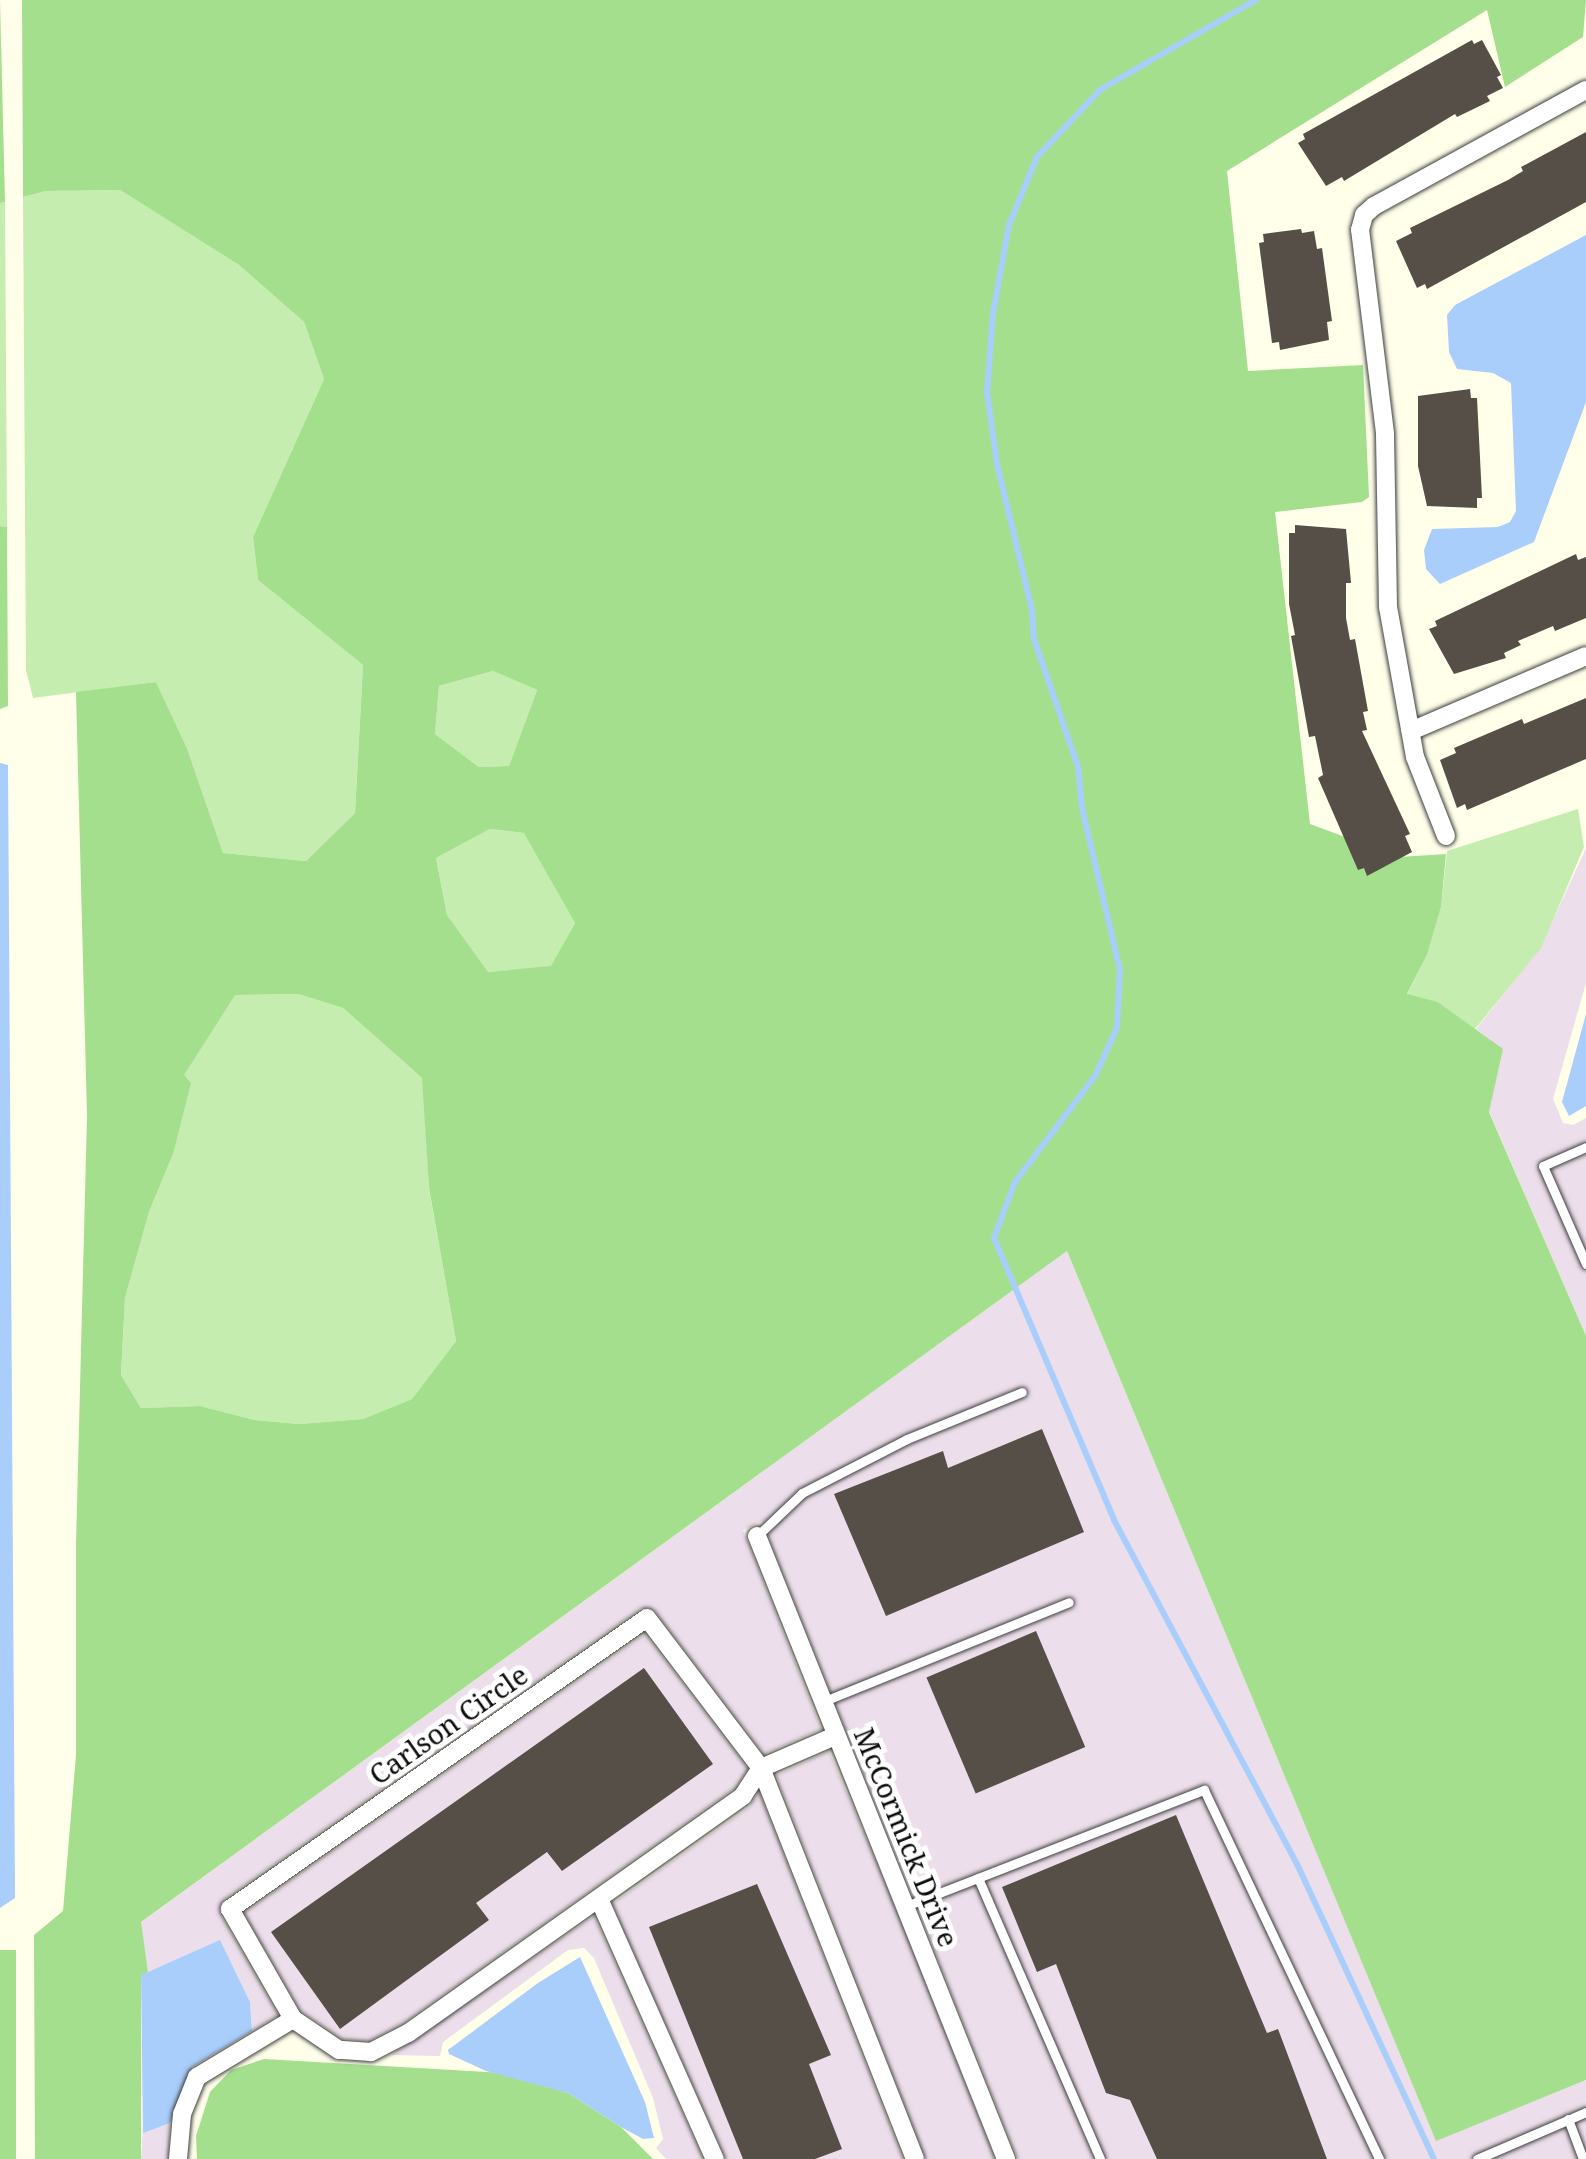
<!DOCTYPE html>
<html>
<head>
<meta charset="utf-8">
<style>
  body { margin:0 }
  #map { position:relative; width:1586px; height:2159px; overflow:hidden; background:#ffffea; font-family:"Noto Serif",serif }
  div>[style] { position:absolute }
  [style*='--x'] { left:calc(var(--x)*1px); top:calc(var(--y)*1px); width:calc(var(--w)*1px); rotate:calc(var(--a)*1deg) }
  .industrial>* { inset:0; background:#ecdeeb }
  .green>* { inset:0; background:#c5edb0 }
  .forest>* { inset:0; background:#a4df8e; transform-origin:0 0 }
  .water>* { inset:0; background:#a9cefb }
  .stream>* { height:6px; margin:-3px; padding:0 3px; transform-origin:3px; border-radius:3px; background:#a9cefb }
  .building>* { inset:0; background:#554f47; transform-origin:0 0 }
  .roads { filter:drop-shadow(0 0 2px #3e3e3e) drop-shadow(0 0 2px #3e3e3e) }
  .service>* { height:9px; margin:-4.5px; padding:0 4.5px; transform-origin:4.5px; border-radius:4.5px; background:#fff }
  .minor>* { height:18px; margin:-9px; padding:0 9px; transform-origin:9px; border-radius:9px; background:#fff }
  span { translate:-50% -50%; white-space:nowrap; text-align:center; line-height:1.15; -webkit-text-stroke:10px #fff; paint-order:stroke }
  .street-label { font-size:28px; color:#0b0b0b }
</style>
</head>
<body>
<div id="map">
  <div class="industrial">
    <div style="clip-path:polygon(1586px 848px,1586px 983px,1553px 1099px,1563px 1123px,1573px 1125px,1586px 1118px,1586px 1336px,1489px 1111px,1502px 1049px,1476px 1029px,1540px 948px)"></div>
    <div style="clip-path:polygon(1067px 1251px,1436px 2140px,1586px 2080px,1586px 2159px,1018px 2159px,762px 1521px,743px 1530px,821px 1729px,764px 1754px,655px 1611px,641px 1608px,224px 1899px,221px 1916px,278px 2015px,252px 2031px,250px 2002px,220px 1941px,148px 1972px,140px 1923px)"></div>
    <div style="clip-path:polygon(645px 1634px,748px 1769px,736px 1787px,403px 2023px,369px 2041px,342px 2039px,300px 2010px,244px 1913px)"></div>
    <div style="clip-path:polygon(829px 1751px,897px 1911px,995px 2159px,926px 2159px,776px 1775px)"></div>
    <div style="clip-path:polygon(759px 1792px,903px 2159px,726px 2159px,612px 1904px,749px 1807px)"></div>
    <div style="clip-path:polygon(594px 1916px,703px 2159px,666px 2159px,656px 2148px,663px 2139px,653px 2098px,594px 1958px,584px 1948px,568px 1950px,443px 2042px,440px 2056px,391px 2055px)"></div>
    <div style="clip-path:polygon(170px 2123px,168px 2159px,141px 2159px,143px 2128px,144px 2132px)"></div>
  </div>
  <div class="green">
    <div style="clip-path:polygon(120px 190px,239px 265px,304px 322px,324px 379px,253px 537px,258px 580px,363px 665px,355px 813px,306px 861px,223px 853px,187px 748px,156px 682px,33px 698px,26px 670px,23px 197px,46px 191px)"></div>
    <div style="clip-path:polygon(5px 202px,7px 527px,0 526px,0 203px)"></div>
    <div style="clip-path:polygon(493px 671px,537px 690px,509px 766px,479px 767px,435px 734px,439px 686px)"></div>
    <div style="clip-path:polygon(1578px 809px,1584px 847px,1541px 948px,1475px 1029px,1438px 1002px,1407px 995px,1427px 955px,1441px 907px,1447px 851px)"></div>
    <div style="clip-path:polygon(490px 829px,525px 833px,575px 923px,551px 967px,487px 972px,447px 915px,436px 858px)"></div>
    <div style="clip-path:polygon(298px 994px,343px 1008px,423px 1079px,429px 1189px,456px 1341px,412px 1399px,363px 1419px,299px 1424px,255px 1420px,200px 1406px,141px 1408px,121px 1375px,125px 1298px,149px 1212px,173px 1154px,183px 1075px,234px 995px)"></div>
  </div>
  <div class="forest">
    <div style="clip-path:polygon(0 0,5px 202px,0 203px)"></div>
    <div style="clip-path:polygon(evenodd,22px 0,1586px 0,1583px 37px,1505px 87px,1487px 10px,1227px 171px,1248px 371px,1363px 365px,1369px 497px,1362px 502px,1275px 512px,1310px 824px,1399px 857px,1446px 854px,1441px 907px,1427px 955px,1407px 994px,1438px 1002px,1503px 1049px,1489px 1112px,1586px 1336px,1586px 2080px,1436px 2141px,1067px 1251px,141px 1922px,148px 1972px,141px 1976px,141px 2159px,35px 2159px,34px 1935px,63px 1911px,76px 1755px,76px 1544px,87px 1116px,76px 692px,156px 682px,187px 748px,223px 853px,306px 861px,355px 813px,363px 665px,258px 580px,253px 537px,324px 379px,304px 322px,239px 265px,120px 190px,46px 191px,23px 197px,22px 0,493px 671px,537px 690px,509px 766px,479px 767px,435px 734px,439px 686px,493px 671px,22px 0,490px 829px,524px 833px,575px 923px,551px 966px,488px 972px,447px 915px,436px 858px,490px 829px,22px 0,298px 994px,343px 1008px,422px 1078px,429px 1188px,456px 1341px,412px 1399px,363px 1419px,299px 1424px,255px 1420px,200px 1406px,141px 1408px,121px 1375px,125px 1298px,149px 1212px,173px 1154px,191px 1083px,184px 1075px,235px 995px,298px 994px)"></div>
    <div style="clip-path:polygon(0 526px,7px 527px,8px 706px,0 709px)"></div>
    <div style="left:16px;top:1950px;width:209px;height:20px;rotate:90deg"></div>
    <div style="clip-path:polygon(264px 2059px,504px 2073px,568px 2093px,621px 2127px,653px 2159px,197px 2159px,196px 2136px,210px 2092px,231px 2070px)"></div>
  </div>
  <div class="water">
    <div style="clip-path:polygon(1586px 235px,1586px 402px,1534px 542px,1440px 584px,1426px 569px,1424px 550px,1432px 529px,1498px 527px,1510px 522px,1516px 511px,1511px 383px,1493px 373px,1457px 369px,1449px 352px,1447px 315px,1455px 305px)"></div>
    <div style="clip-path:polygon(0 763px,8px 765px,15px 1898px,0 1908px)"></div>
    <div style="clip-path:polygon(1586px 1014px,1586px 1106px,1569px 1116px,1562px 1102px)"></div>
    <div style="clip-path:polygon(220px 1940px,250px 2002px,252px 2031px,192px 2067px,170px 2123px,143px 2133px,141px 1975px)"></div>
    <div style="clip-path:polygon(580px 1957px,645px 2102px,654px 2138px,643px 2139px,621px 2127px,568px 2093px,486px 2071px,449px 2054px,448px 2050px,538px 1983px)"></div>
  </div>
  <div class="stream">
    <div style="--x:1256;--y:0;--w:179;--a:150.1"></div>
    <div style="--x:1101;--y:89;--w:93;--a:133.3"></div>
    <div style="--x:1037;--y:157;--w:74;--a:112.4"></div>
    <div style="--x:1009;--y:225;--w:89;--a:100.3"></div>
    <div style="--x:993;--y:313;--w:79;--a:94.3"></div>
    <div style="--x:987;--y:392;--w:73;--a:82.1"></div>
    <div style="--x:997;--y:464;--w:150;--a:76.5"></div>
    <div style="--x:1032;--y:610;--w:29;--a:86"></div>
    <div style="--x:1034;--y:639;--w:135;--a:71"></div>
    <div style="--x:1078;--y:767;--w:41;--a:84.4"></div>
    <div style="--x:1082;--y:808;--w:166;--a:76.8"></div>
    <div style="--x:1120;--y:970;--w:58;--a:93"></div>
    <div style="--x:1117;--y:1028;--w:53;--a:114.6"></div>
    <div style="--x:1095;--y:1076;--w:133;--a:127"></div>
    <div style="--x:1015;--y:1182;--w:60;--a:110.6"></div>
    <div style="--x:994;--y:1238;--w:306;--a:66.9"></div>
    <div style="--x:1114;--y:1520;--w:390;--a:62"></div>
    <div style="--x:1297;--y:1864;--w:325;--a:65.1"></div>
  </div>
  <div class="building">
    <div style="clip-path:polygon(1472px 40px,1474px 44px,1482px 40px,1501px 75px,1497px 77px,1503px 88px,1487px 96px,1490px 101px,1457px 117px,1455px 114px,1344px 181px,1342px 177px,1326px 186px,1298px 143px,1305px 139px,1303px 134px)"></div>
    <div style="clip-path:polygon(1586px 132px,1586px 202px,1427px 289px,1425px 284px,1417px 288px,1396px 241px,1412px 233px,1410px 228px,1508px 180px,1523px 171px,1521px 167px)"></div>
    <div style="clip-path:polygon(1301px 229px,1302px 233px,1314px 231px,1317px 249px,1322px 248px,1332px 321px,1327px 322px,1329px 340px,1280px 350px,1279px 342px,1272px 343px,1259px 243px,1264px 242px,1263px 234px)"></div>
    <div style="clip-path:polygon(1470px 389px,1471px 398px,1477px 398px,1482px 498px,1477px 498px,1477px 508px,1427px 506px,1418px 466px,1418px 396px)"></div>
    <div style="clip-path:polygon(1295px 525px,1346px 529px,1351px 583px,1346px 583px,1346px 618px,1350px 640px,1355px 639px,1368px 711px,1363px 712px,1367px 730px,1362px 731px,1410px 834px,1405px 836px,1412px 852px,1367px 876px,1364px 868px,1358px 870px,1318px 778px,1323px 775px,1315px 736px,1309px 737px,1291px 636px,1295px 635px,1289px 604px,1289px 533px,1295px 533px)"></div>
    <div style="clip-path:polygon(1576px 554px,1578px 560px,1586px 557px,1586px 618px,1555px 631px,1553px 626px,1518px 641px,1521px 645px,1504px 653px,1506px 658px,1454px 674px,1429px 629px,1437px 626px,1435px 621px)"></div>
    <div style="clip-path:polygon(1586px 698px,1586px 759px,1467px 810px,1465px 804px,1457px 808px,1440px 760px,1456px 753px,1454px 748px,1522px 719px,1524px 724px)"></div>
    <div style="clip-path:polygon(1042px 1429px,1084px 1532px,886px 1616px,834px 1494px,943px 1451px,948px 1468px)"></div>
    <div style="left:1036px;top:1631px;width:126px;height:119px;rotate:67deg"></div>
    <div style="clip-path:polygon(644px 1668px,713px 1764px,562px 1871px,547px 1852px,476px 1903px,489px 1920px,340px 2029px,271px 1932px)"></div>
    <div style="clip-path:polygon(1176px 1815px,1267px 2033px,1278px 2029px,1327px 2159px,1157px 2159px,1130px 2100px,1106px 2093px,1056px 1964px,1037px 1972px,1002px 1887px)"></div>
    <div style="clip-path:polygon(757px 1884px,831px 2055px,809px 2064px,842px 2149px,815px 2159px,743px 2159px,649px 1927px)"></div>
  </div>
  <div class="roads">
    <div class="service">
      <div style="--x:1586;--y:1147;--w:47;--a:156.2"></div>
      <div style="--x:1543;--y:1166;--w:107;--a:66.3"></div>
      <div style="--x:757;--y:1536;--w:62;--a:-43.7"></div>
      <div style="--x:802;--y:1493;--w:118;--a:-27.2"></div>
      <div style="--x:907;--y:1439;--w:124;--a:-22.2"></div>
      <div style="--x:822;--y:1702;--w:266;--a:-22"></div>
      <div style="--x:978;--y:1878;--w:306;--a:66.5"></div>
      <div style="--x:906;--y:1906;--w:320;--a:-21.3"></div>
      <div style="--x:1204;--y:1790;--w:408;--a:64.6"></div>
      <div style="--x:1568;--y:2119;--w:43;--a:69.4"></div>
      <div style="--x:1477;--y:2159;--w:119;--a:-23.3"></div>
    </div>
    <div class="minor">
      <div style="--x:1411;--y:731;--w:190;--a:-23.2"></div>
      <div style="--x:1446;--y:836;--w:85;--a:-111.4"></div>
      <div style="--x:1415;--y:757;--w:152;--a:-100.2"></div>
      <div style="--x:1388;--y:607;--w:174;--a:-91"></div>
      <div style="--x:1385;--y:433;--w:205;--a:-97"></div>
      <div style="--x:1360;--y:230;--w:16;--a:-75"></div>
      <div style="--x:1364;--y:215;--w:13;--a:-42"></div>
      <div style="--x:1374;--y:206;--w:242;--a:-28.7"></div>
      <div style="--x:757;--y:1536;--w:671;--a:68.21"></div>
      <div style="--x:835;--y:1736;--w:81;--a:156.6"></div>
      <div style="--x:761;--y:1768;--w:33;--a:123"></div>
      <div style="--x:743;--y:1796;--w:410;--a:144.7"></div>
      <div style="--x:408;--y:2033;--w:42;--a:152.8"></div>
      <div style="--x:371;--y:2052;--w:32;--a:-176"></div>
      <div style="--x:339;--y:2050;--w:55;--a:-146"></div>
      <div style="--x:293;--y:2019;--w:127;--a:-119.8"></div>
      <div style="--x:230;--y:1909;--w:508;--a:-34.91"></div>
      <div style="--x:647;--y:1618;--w:188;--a:52.8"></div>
      <div style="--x:761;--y:1768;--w:420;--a:68.5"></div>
      <div style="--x:599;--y:1899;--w:285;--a:66"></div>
      <div style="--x:178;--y:2159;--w:45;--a:-84.9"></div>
      <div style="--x:182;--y:2114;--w:40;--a:-68"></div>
      <div style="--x:197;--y:2077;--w:112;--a:-31.1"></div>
    </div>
  </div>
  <div class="street-label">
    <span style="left:448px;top:1724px;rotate:-35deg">Carlson Circle</span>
    <span style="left:907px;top:1837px;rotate:68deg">McCormick Drive</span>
  </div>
</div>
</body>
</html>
